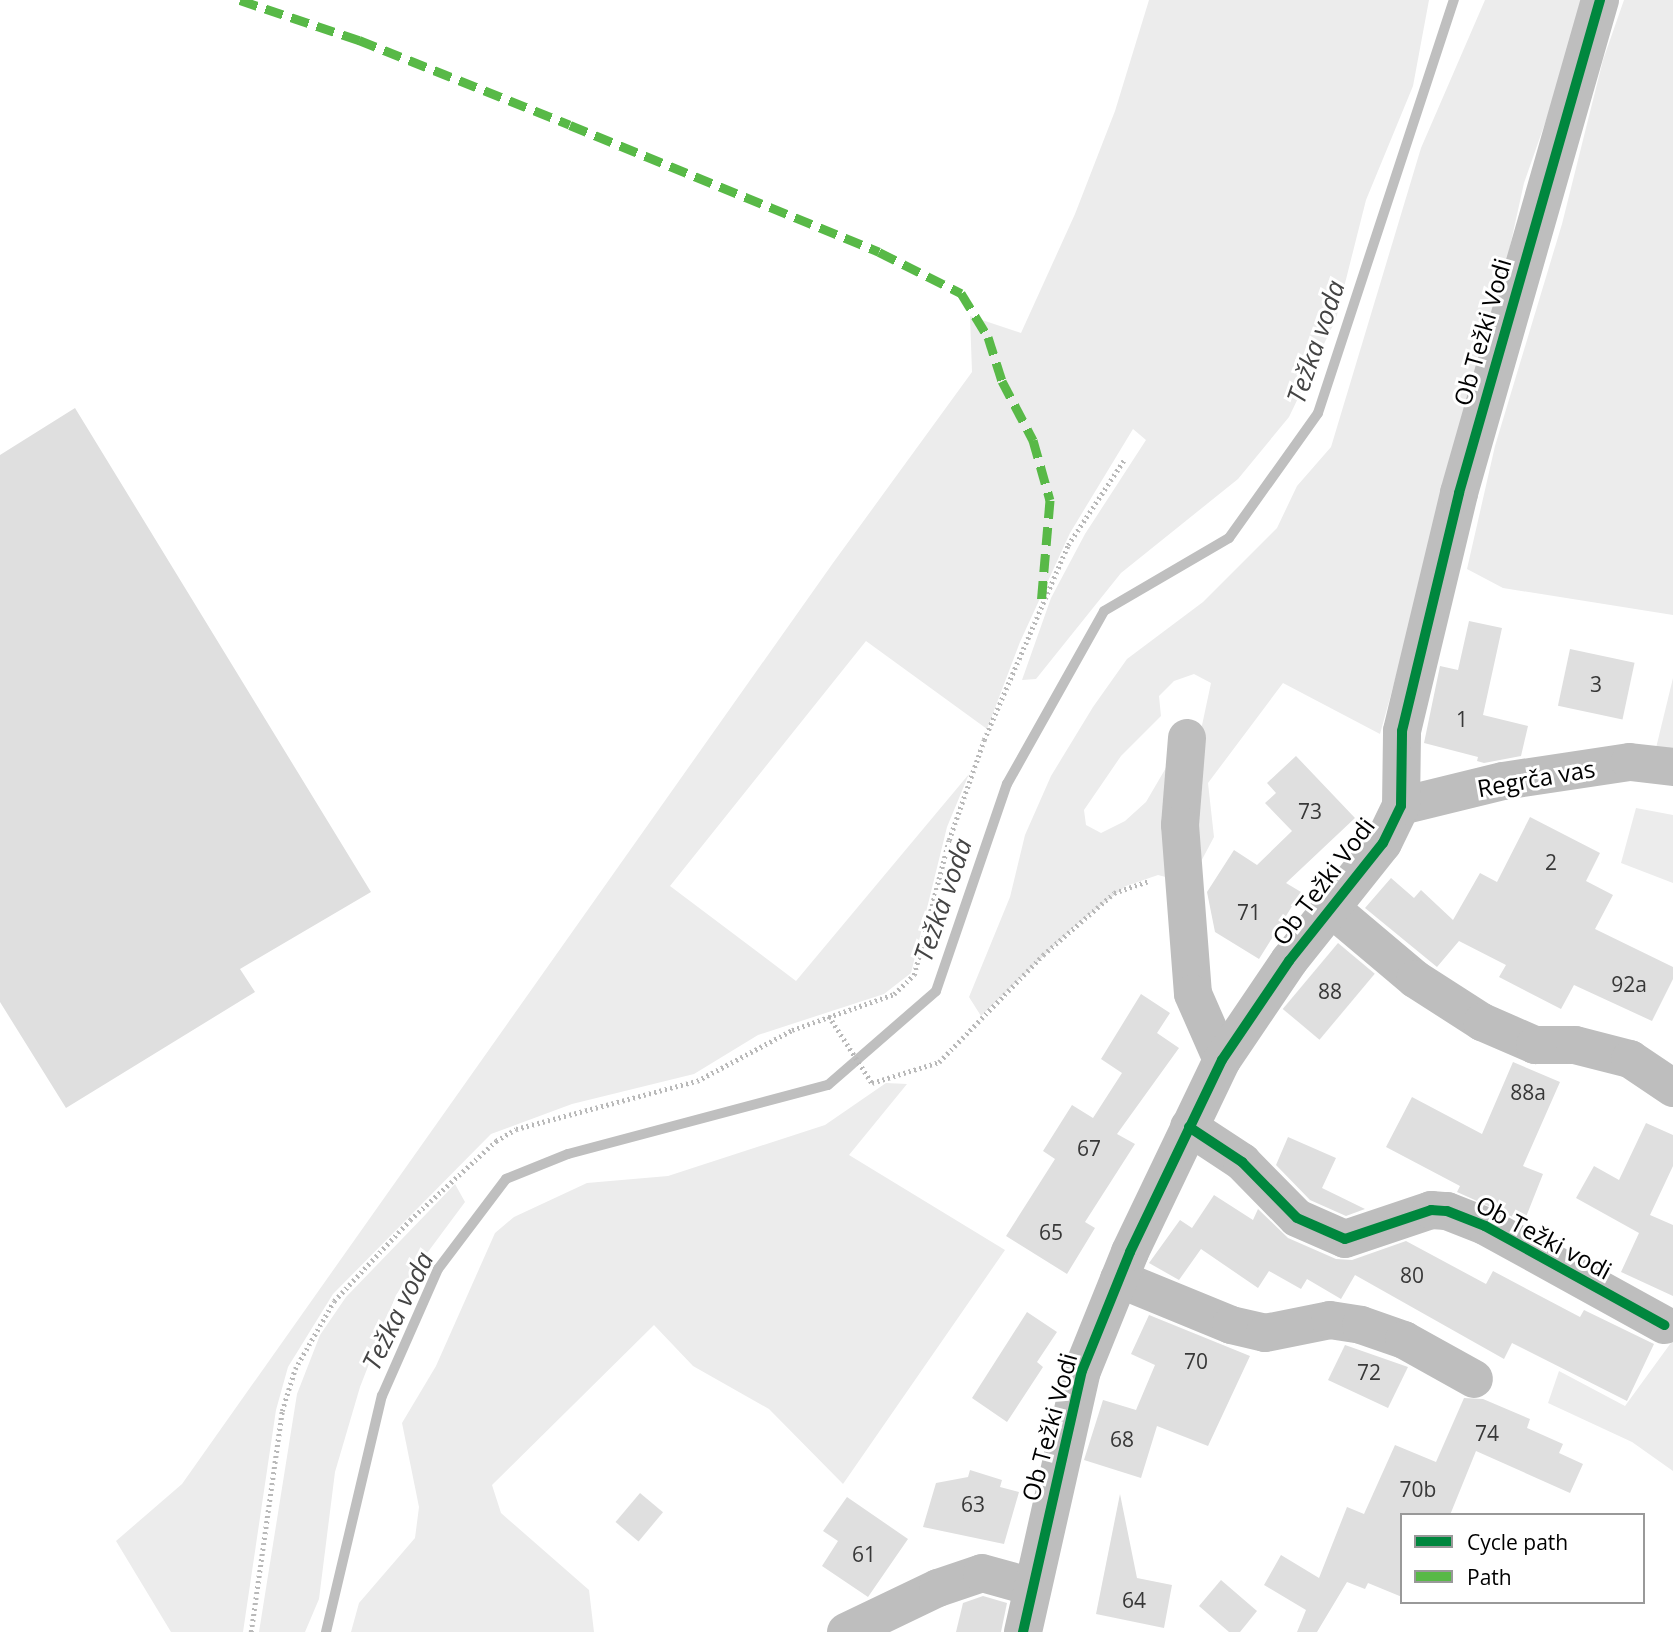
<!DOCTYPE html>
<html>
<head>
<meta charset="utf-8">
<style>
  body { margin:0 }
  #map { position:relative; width:1673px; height:1632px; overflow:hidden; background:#fff; font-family:"Open Sans",sans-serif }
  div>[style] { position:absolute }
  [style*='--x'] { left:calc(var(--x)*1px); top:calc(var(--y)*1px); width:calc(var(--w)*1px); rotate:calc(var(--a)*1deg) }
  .green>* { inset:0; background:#ececec }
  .stream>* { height:10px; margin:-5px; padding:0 5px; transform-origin:5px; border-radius:5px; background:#bfbfbf }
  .building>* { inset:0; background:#dfdfdf; transform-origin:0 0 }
  .path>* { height:4.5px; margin-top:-2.25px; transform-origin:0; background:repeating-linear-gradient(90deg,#b9b9b9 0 2px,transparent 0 5.5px) }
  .minor>* { height:38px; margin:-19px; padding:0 19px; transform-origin:19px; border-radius:19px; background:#bebebe }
  .quiet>* { height:9px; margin-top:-4.5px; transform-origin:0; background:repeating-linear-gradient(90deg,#58b947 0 18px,transparent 0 27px) }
  .cycleway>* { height:10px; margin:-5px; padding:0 5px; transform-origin:5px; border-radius:5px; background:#00873e }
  span { translate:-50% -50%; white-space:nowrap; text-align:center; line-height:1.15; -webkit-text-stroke:6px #fff; paint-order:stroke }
  .number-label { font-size:21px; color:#383838 }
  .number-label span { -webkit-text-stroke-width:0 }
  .street-label { font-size:24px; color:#000 }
  .water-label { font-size:26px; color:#444; font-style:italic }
  .legend { position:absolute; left:1400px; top:1513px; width:245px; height:91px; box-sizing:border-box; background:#fff; border:2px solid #999; margin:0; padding:9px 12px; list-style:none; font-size:21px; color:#000 }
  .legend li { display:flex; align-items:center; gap:14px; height:35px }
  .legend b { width:35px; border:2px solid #999 }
</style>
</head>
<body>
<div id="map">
  <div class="green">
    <div style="clip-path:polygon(1149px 0,1429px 0,1413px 86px,1366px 200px,1336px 319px,1289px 417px,1238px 479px,1121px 573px,1036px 679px,1022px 680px,1051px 598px,1085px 534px,1146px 440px,1133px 429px,1070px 533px,1020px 642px,987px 729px,866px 641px,670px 886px,796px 981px,969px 774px,947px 827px,911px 973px,884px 994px,758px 1035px,694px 1074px,572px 1104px,491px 1134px,333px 1294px,288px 1367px,276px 1410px,243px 1632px,171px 1632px,116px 1541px,182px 1484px,833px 563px,972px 372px,970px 316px,1021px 333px,1075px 214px,1115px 111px)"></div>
    <div style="clip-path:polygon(1485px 0,1588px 0,1524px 183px,1490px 337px,1380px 734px,1283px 683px,1208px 783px,1214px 837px,1189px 884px,1194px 763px,1211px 683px,1194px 674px,1174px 681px,1159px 696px,1161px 716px,1121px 756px,1084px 810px,1086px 825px,1101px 833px,1125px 821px,1146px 802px,1167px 766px,1177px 880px,1158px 875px,1126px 886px,1076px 925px,981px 1016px,969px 997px,1010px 897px,1025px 835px,1051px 776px,1093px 707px,1127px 659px,1203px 602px,1277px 528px,1297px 486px,1331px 447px,1421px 148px)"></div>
    <div style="clip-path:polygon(1624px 0,1673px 0,1673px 615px,1503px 588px,1467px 569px,1495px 446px,1562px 224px,1603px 60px)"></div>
    <div style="clip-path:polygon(1673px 678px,1673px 752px,1656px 748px)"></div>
    <div style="clip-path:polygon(1636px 808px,1673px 815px,1673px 883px,1621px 863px)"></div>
    <div style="clip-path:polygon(886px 1083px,907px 1084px,849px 1155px,1005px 1250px,843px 1484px,769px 1409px,693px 1366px,654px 1325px,492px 1485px,501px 1513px,589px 1590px,594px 1632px,351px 1632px,359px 1603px,415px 1538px,419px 1507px,402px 1423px,436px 1366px,495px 1233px,514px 1217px,587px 1183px,668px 1176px,825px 1125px)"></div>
    <div style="clip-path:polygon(455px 1184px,465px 1202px,396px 1295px,360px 1387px,335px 1472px,319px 1599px,305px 1632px,259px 1632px,297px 1394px,320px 1335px,346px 1297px)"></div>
    <div style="clip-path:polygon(1673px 1340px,1673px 1471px,1632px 1442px,1548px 1403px,1559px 1371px,1625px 1406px)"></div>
  </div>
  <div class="stream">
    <div style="--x:326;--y:1632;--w:243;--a:-76.7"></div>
    <div style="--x:382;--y:1396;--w:139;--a:-66.2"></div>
    <div style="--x:438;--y:1269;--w:113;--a:-52.9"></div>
    <div style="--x:506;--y:1179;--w:67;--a:-22"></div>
    <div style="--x:568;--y:1154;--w:269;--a:-14.9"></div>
    <div style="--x:828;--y:1085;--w:143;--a:-41"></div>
    <div style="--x:936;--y:991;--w:219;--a:-71.1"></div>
    <div style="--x:1007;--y:784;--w:198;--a:-60.7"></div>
    <div style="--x:1104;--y:611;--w:145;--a:-30.3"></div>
    <div style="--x:1229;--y:538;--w:153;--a:-54.5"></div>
    <div style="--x:1318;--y:413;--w:435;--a:-71.8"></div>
  </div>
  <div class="building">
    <div style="clip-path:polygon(75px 408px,371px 892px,240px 969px,255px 992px,66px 1108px,0 1002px,0 455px)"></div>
    <div style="clip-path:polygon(1469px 621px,1502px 628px,1483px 715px,1528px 726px,1521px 756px,1484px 763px,1477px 761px,1478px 757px,1424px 743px,1440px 666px,1458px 670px)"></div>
    <div style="left:1570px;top:649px;width:66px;height:58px;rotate:12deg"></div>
    <div style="clip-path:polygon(1296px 756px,1355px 818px,1286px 883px,1301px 892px,1259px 959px,1215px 932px,1207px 892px,1234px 850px,1257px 865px,1292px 831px,1265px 803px,1276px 793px,1267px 783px)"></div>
    <div style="clip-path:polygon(1530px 817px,1600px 853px,1586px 881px,1613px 895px,1595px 929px,1673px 967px,1673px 979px,1652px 1021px,1574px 985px,1561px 1009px,1499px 977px,1506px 965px,1459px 941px,1437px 967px,1365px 908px,1391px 878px,1414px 898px,1421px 890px,1453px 920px,1480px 873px,1497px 882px)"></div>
    <div style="left:1338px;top:943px;width:48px;height:86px;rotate:40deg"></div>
    <div style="clip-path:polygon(1141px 994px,1170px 1013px,1157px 1033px,1179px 1048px,1117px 1134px,1135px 1144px,1085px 1222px,1095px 1228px,1067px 1274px,1006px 1236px,1055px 1159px,1043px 1151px,1072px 1105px,1093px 1118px,1122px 1073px,1101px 1059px)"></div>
    <div style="clip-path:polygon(1513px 1062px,1560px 1082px,1523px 1166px,1543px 1174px,1524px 1222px,1457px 1192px,1460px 1186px,1386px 1147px,1412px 1097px,1482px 1134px)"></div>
    <div style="clip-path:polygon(1646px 1123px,1673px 1135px,1673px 1166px,1650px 1215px,1673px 1225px,1673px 1296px,1621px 1272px,1639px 1233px,1576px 1198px,1594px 1166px,1619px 1180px)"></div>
    <div style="clip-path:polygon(1288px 1137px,1336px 1158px,1322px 1188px,1365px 1209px,1346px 1216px,1310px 1200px,1276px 1165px)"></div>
    <div style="clip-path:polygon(1214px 1195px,1253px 1220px,1258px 1209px,1288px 1238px,1336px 1259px,1352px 1260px,1406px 1241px,1486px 1284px,1493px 1271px,1580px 1317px,1584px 1310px,1654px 1344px,1627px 1401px,1512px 1343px,1504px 1359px,1355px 1275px,1341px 1299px,1307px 1279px,1301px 1289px,1269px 1271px,1258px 1288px,1201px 1249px,1179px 1280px,1149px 1263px,1180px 1220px,1192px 1228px)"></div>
    <div style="clip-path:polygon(1027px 1312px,1057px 1332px,1037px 1362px,1043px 1367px,1007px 1422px,972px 1398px)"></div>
    <div style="clip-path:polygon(1149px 1315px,1250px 1356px,1208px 1446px,1157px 1426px,1141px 1478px,1084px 1460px,1103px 1400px,1136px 1410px,1155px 1365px,1131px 1354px)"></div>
    <div style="clip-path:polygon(1345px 1345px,1408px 1367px,1388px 1408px,1328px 1380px)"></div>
    <div style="clip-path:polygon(1464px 1398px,1483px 1399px,1530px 1419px,1527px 1428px,1563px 1444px,1559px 1453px,1583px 1464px,1570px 1493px,1476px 1451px,1450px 1515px,1402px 1515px,1402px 1597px,1368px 1583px,1365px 1589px,1347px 1582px,1317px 1632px,1297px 1632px,1306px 1610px,1264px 1585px,1281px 1555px,1319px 1578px,1347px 1507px,1364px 1514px,1395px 1445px,1436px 1462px)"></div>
    <div style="clip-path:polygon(970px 1470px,1002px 1480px,1000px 1487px,1019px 1492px,1004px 1544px,923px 1527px,936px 1483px,968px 1477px)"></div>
    <div style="left:640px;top:1493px;width:30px;height:38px;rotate:40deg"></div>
    <div style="clip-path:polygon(1120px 1494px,1137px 1578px,1172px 1585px,1164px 1628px,1096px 1614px)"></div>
    <div style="clip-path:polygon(847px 1497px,908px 1539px,868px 1597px,822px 1566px,838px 1541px,823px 1531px)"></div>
    <div style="clip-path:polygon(1221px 1580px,1257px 1611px,1240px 1632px,1229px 1632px,1199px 1606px)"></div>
    <div style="clip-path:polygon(983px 1596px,1007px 1603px,1001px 1632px,956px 1632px,963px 1603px)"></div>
  </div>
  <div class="path">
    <div style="--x:829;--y:1016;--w:80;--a:57.3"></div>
    <div style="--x:872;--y:1083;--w:70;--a:-17.4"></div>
    <div style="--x:939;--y:1062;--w:149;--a:-45.8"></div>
    <div style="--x:1043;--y:955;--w:94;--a:-41.1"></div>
    <div style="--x:1114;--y:893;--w:37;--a:-19"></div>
    <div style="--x:251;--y:1632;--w:223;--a:-82"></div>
    <div style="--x:282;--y:1411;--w:44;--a:-72.8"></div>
    <div style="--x:295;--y:1369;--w:78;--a:-60.2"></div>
    <div style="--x:334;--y:1301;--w:111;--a:-46.8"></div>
    <div style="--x:410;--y:1220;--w:117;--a:-42.6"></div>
    <div style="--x:496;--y:1141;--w:23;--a:-31"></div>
    <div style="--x:516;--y:1129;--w:187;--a:-14.9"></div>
    <div style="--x:697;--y:1081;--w:108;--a:-28.2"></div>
    <div style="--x:792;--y:1030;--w:108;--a:-19.4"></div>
    <div style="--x:894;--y:994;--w:28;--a:-44"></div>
    <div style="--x:914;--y:975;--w:139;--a:-75.5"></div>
    <div style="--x:949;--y:840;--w:106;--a:-70.7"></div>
    <div style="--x:984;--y:740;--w:212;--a:-66.7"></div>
    <div style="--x:1068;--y:545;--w:102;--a:-56.6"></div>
  </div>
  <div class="minor">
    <div style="--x:1187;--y:738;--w:87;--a:94.6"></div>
    <div style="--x:1180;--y:825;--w:169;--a:85.6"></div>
    <div style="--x:1193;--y:994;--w:72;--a:66.3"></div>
    <div style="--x:1401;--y:806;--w:105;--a:-13.8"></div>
    <div style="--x:1503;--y:781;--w:128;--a:-8.5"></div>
    <div style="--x:1630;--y:762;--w:43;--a:6.6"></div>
    <div style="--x:1332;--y:909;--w:109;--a:40.1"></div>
    <div style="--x:1415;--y:979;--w:80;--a:32.7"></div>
    <div style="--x:1482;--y:1022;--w:58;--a:23.5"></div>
    <div style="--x:1535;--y:1045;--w:40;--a:0"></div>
    <div style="--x:1575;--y:1045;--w:57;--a:14.3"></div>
    <div style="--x:1630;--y:1059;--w:52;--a:34"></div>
    <div style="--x:1189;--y:1127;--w:64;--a:33.4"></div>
    <div style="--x:1242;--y:1162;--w:78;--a:45.5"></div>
    <div style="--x:1297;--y:1218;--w:52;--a:23.6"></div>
    <div style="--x:1345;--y:1239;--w:91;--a:-18.6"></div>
    <div style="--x:1431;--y:1210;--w:16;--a:4"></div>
    <div style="--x:1447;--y:1211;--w:41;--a:21.5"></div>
    <div style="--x:1485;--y:1226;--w:205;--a:28.9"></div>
    <div style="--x:1119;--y:1279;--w:121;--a:22.3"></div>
    <div style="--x:1231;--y:1325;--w:35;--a:13"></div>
    <div style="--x:1265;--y:1333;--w:66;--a:-11.3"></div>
    <div style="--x:1330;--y:1320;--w:31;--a:9"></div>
    <div style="--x:1361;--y:1325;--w:46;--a:19.2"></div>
    <div style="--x:1404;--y:1340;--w:80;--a:29.1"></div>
    <div style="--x:846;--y:1632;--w:102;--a:-25.6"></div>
    <div style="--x:938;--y:1588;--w:46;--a:-18.8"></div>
    <div style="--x:982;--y:1573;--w:52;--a:15.6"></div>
    <div style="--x:1023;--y:1632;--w:268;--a:-77.3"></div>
    <div style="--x:1082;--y:1371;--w:128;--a:-68"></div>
    <div style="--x:1130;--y:1252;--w:213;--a:-64.4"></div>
    <div style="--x:1222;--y:1060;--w:120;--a:-55.9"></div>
    <div style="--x:1289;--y:961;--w:151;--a:-51.5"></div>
    <div style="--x:1383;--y:843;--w:41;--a:-64.1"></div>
    <div style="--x:1401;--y:806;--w:75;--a:-89.2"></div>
    <div style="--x:1402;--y:731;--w:245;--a:-76.5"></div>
    <div style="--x:1459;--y:493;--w:513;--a:-74.04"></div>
  </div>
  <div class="quiet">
    <div style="--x:240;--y:0;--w:126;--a:18.6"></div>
    <div style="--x:359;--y:40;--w:227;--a:21.9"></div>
    <div style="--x:570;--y:125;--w:334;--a:22.3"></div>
    <div style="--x:879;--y:252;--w:92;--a:26.6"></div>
    <div style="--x:961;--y:293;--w:52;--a:58.5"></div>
    <div style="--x:988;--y:337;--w:46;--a:72.3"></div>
    <div style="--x:1002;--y:381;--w:67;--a:62.3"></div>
    <div style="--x:1033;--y:440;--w:62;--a:74.2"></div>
    <div style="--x:1050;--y:500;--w:104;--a:94.9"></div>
  </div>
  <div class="cycleway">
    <div style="--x:1189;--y:1127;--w:64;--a:33.4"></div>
    <div style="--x:1242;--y:1162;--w:78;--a:45.5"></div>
    <div style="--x:1297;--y:1218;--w:52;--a:23.6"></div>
    <div style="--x:1345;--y:1239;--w:91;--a:-18.6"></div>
    <div style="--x:1431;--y:1210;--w:16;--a:4"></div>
    <div style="--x:1447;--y:1211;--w:41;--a:21.5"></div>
    <div style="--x:1485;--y:1226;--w:205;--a:28.9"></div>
    <div style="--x:1023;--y:1632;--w:268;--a:-77.3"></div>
    <div style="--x:1082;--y:1371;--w:128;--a:-68"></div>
    <div style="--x:1130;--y:1252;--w:213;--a:-64.4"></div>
    <div style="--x:1222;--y:1060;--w:120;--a:-55.9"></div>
    <div style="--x:1289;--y:961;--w:151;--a:-51.5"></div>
    <div style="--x:1383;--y:843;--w:41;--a:-64.1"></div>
    <div style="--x:1401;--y:806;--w:75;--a:-89.2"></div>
    <div style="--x:1402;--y:731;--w:245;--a:-76.5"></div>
    <div style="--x:1459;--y:493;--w:513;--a:-74.04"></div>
  </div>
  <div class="number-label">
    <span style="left:1596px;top:684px">3</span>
    <span style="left:1462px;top:719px">1</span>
    <span style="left:1310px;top:811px">73</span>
    <span style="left:1551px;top:862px">2</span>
    <span style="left:1249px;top:912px">71</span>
    <span style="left:1629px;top:984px">92a</span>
    <span style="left:1330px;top:991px">88</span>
    <span style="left:1528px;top:1092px">88a</span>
    <span style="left:1089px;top:1148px">67</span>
    <span style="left:1051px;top:1232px">65</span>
    <span style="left:1412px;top:1275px">80</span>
    <span style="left:1196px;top:1361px">70</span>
    <span style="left:1369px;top:1372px">72</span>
    <span style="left:1487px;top:1433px">74</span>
    <span style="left:1122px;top:1439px">68</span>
    <span style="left:1418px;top:1489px">70b</span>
    <span style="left:973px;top:1504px">63</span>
    <span style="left:864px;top:1554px">61</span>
    <span style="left:1134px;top:1600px">64</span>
  </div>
  <div class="street-label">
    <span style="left:1482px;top:332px;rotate:-74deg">Ob Težki Vodi</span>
    <span style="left:1536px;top:778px;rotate:-10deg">Regrča vas</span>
    <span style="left:1323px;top:881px;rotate:-53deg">Ob Težki Vodi</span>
    <span style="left:1544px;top:1237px;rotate:28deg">Ob Težki vodi</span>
    <span style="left:1049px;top:1427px;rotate:-75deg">Ob Težki Vodi</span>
  </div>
  <div class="water-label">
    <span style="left:1316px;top:342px;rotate:-71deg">Težka voda</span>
    <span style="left:943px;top:900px;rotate:-71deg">Težka voda</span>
    <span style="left:398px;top:1311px;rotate:-64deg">Težka voda</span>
  </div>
  <ul class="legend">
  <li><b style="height:9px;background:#00873e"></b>Cycle path</li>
  <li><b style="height:9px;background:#58b947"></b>Path</li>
  </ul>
</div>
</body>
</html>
